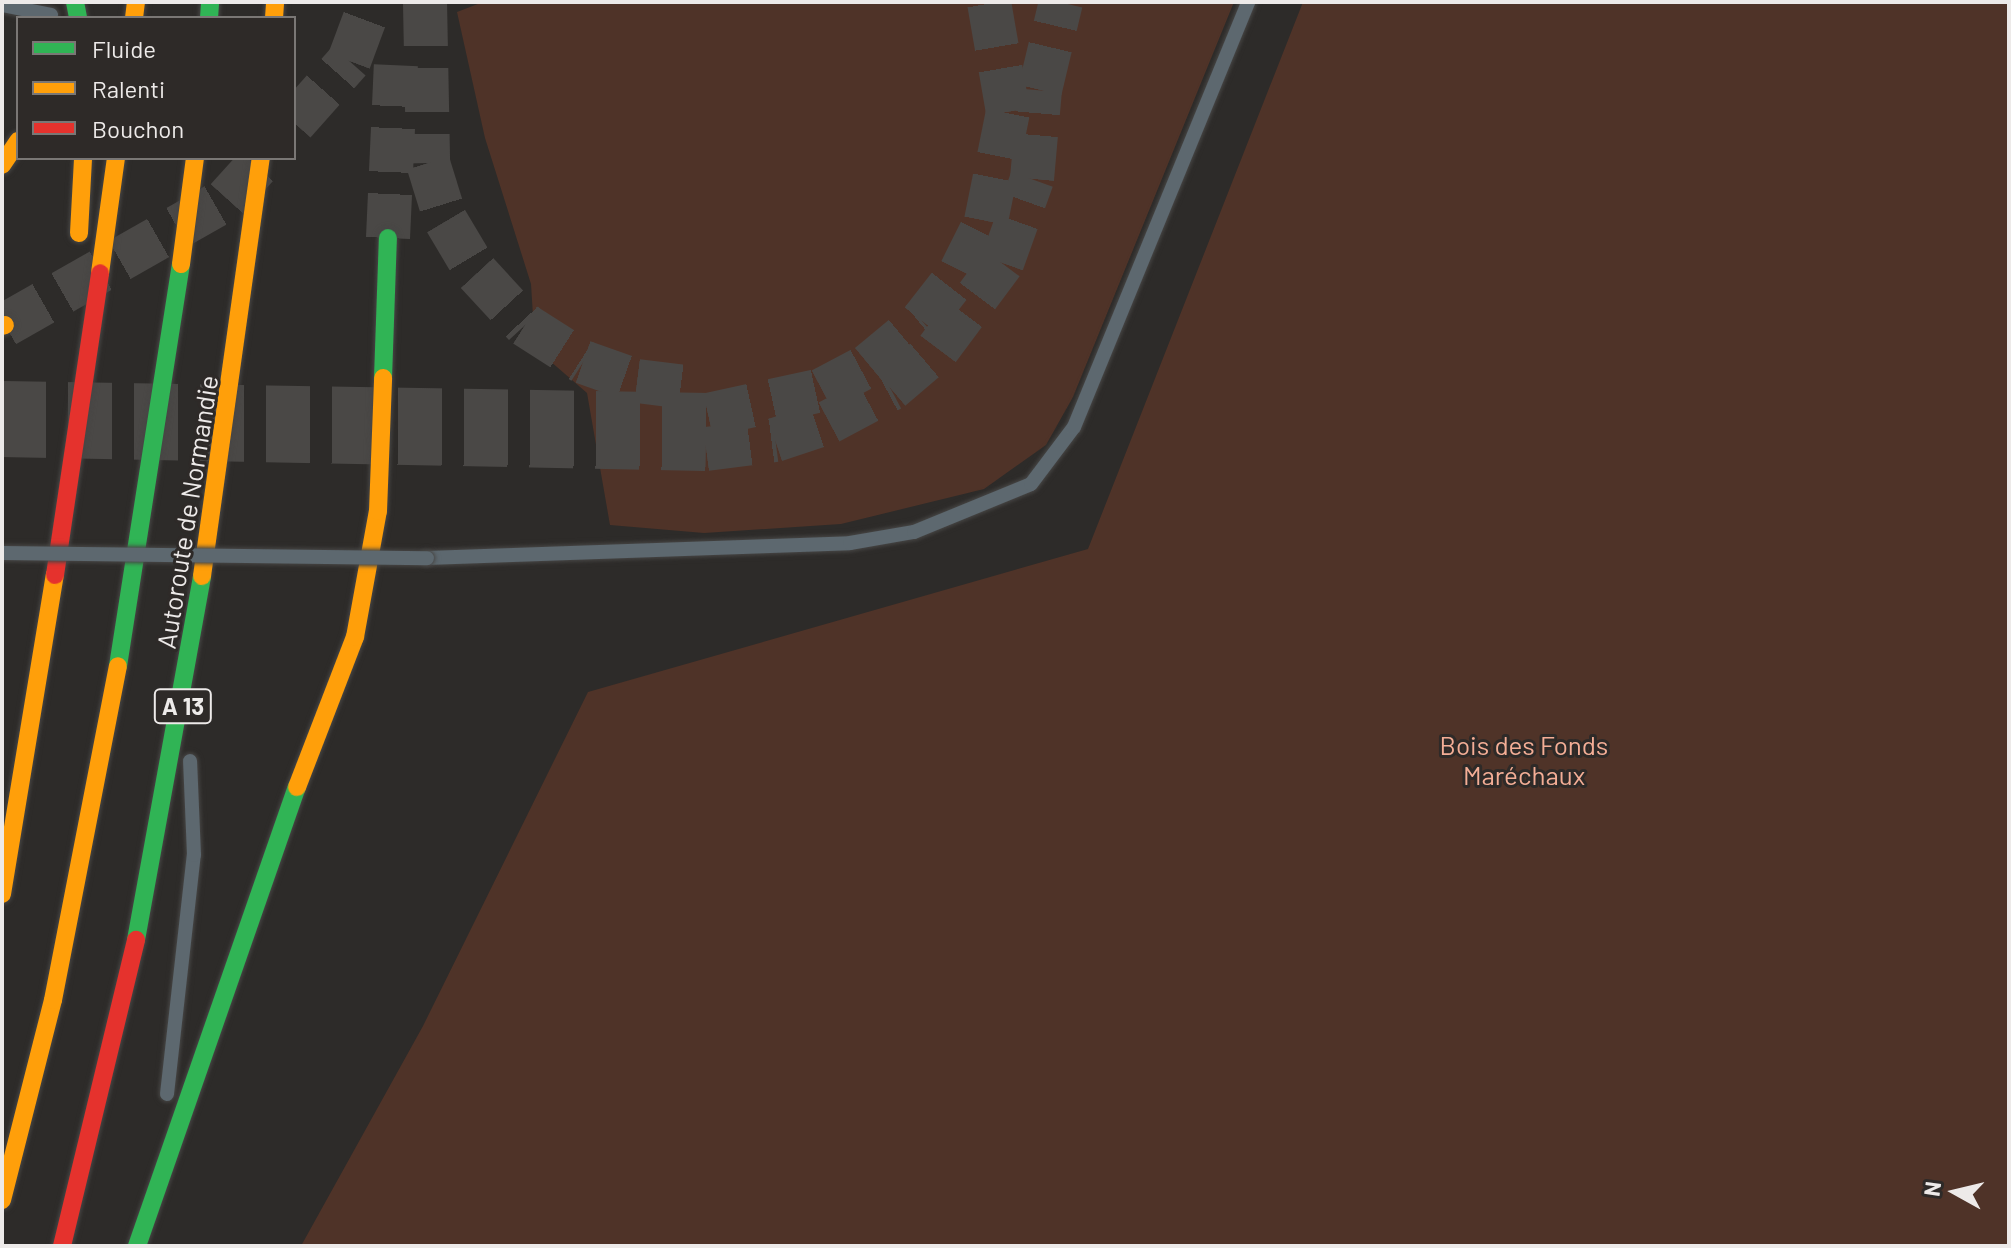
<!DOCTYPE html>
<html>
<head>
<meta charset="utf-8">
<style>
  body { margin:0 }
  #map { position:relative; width:2011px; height:1248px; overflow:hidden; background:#2d2b29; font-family:Barlow,sans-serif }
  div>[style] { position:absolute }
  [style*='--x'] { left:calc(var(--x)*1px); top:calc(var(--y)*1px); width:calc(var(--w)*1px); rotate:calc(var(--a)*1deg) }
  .green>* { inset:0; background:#4f3328 }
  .highway-tunnel>* { height:44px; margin-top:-22px; transform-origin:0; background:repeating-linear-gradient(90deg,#4a4846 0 44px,transparent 0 66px) }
  .roads { filter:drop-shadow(0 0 2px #474645) drop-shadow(0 0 2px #474645) }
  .lane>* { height:14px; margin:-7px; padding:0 7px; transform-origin:7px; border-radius:7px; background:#5d686f }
  .fast>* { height:18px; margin:-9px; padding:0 9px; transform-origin:9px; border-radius:9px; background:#30b455 }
  .slow>* { height:18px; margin:-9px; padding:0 9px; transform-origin:9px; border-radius:9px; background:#ff9f0a }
  .jam>* { height:18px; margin:-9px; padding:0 9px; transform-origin:9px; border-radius:9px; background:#e5322d }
  .bridges { filter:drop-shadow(0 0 2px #474645) drop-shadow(0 0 2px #474645) }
  .lane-bridge>* { height:14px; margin:-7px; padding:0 7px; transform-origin:7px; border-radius:7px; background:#5d686f }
  span { translate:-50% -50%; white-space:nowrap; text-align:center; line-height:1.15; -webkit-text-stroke:6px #2e2a28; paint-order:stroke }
  .shield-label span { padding:2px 6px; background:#2e2a28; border:2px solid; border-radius:6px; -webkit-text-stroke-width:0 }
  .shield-label { font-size:24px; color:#edeae9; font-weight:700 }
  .street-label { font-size:26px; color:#edeae9 }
  .park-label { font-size:26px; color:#f4ae96 }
  .frame { position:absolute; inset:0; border:4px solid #edeae9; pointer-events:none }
  .legend { position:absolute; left:16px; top:16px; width:280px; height:144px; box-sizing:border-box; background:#2e2a28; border:2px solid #7a7775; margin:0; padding:10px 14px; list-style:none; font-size:24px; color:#edeae9 }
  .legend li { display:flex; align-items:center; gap:16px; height:40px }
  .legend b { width:40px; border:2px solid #7a7775 }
  .north { position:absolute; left:1915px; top:1152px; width:80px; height:80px; -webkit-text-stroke:6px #2e2a28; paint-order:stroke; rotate:278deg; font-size:22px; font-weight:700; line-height:32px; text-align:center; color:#edeae9 }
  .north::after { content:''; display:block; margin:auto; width:28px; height:36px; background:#edeae9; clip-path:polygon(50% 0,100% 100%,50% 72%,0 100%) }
</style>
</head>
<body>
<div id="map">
  <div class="green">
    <div style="clip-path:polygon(483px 2px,1234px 2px,1073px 397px,1046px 445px,984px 489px,841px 524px,704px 533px,610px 525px,587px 393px,535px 348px,531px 284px,485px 138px,457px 12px)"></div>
    <div style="clip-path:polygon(1303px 2px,2009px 2px,2009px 1246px,301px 1246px,423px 1026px,588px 692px,1088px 549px)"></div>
  </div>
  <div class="highway-tunnel">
    <div style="--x:425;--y:2;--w:161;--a:88.9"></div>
    <div style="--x:428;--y:163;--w:61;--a:72.8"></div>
    <div style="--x:446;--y:221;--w:61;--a:59.2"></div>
    <div style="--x:477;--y:273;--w:71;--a:47.3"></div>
    <div style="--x:525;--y:325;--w:69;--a:32.5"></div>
    <div style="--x:583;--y:362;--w:57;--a:19.4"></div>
    <div style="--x:637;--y:381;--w:64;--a:7.1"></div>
    <div style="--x:294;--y:123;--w:83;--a:-48.4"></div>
    <div style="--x:349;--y:61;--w:63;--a:-69.6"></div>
    <div style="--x:388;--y:238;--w:173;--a:-87.4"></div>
    <div style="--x:5;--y:325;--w:255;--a:-29.6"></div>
    <div style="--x:227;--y:199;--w:55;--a:-47.9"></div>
    <div style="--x:2;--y:403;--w:706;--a:0.97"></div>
    <div style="--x:708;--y:415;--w:117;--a:-12.4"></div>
    <div style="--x:822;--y:390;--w:53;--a:-28"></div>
    <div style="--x:869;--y:365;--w:69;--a:-39.7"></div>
    <div style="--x:922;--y:321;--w:63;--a:-52"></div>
    <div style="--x:961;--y:271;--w:56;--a:-63.4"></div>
    <div style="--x:986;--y:221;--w:111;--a:-78.6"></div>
    <div style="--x:1008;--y:112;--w:112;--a:-99.8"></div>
    <div style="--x:2;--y:435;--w:704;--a:1.14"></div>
    <div style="--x:706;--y:449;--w:70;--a:-7.4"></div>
    <div style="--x:775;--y:440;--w:57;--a:-18.4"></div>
    <div style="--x:829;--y:422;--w:70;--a:-28"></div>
    <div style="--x:891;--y:389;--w:62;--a:-40.4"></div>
    <div style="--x:938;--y:349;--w:107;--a:-53.3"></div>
    <div style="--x:1002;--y:263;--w:89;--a:-70.3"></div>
    <div style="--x:1032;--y:179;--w:89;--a:-84.9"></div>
    <div style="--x:1040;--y:90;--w:90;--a:-76.6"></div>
  </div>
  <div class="roads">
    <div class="lane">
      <div style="--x:2;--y:5;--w:50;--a:11.5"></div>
      <div style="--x:427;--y:558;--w:423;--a:-2"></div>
      <div style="--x:850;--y:543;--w:65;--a:-9.8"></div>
      <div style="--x:914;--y:532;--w:126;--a:-22.3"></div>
      <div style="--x:1031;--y:484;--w:71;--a:-53"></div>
      <div style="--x:1074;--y:427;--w:459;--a:-67.7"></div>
      <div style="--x:167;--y:1094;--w:241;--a:-83.6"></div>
      <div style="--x:194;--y:855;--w:94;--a:-92.4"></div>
    </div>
    <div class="fast">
      <div style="--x:75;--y:2;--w:16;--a:79"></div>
      <div style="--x:209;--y:18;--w:16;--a:-86"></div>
      <div style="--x:383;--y:378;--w:140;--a:-88"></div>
      <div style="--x:118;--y:666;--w:407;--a:-81.1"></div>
      <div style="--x:136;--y:940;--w:370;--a:-79.7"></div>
      <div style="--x:137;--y:1246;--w:486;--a:-70.8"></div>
    </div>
    <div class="slow">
      <div style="--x:134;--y:18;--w:16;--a:-83"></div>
      <div style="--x:274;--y:18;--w:16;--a:-86"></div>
      <div style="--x:2;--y:165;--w:29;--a:-56"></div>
      <div style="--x:79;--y:233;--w:75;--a:-86.9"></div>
      <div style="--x:181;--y:264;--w:107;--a:-82.5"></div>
      <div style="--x:100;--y:273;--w:116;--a:-82.1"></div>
      <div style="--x:2;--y:326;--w:3;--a:-18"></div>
      <div style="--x:202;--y:576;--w:422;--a:-82"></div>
      <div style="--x:297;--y:787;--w:161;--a:-68.9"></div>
      <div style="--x:355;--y:637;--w:128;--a:-79.7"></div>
      <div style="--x:378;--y:511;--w:133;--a:-87.8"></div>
      <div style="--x:2;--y:894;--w:323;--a:-80.6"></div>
      <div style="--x:2;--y:1200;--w:206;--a:-75.7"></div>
      <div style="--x:53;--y:1000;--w:340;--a:-79"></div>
    </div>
    <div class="jam">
      <div style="--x:55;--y:575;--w:305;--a:-81.5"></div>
      <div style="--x:62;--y:1246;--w:315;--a:-76.4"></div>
    </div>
  </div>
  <div class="bridges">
    <div class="lane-bridge">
      <div style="--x:2;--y:553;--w:425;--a:0.7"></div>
    </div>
  </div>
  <div class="shield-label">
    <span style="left:183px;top:706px">A 13</span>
  </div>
  <div class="street-label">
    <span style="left:187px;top:512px;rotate:-81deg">Autoroute de Normandie</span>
  </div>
  <div class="park-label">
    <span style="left:1524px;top:760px">Bois des Fonds<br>Maréchaux</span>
  </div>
  <div class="frame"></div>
  <ul class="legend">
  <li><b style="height:10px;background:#30b455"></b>Fluide</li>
  <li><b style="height:10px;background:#ff9f0a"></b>Ralenti</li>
  <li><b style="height:10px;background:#e5322d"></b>Bouchon</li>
  </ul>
  <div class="north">N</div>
</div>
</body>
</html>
